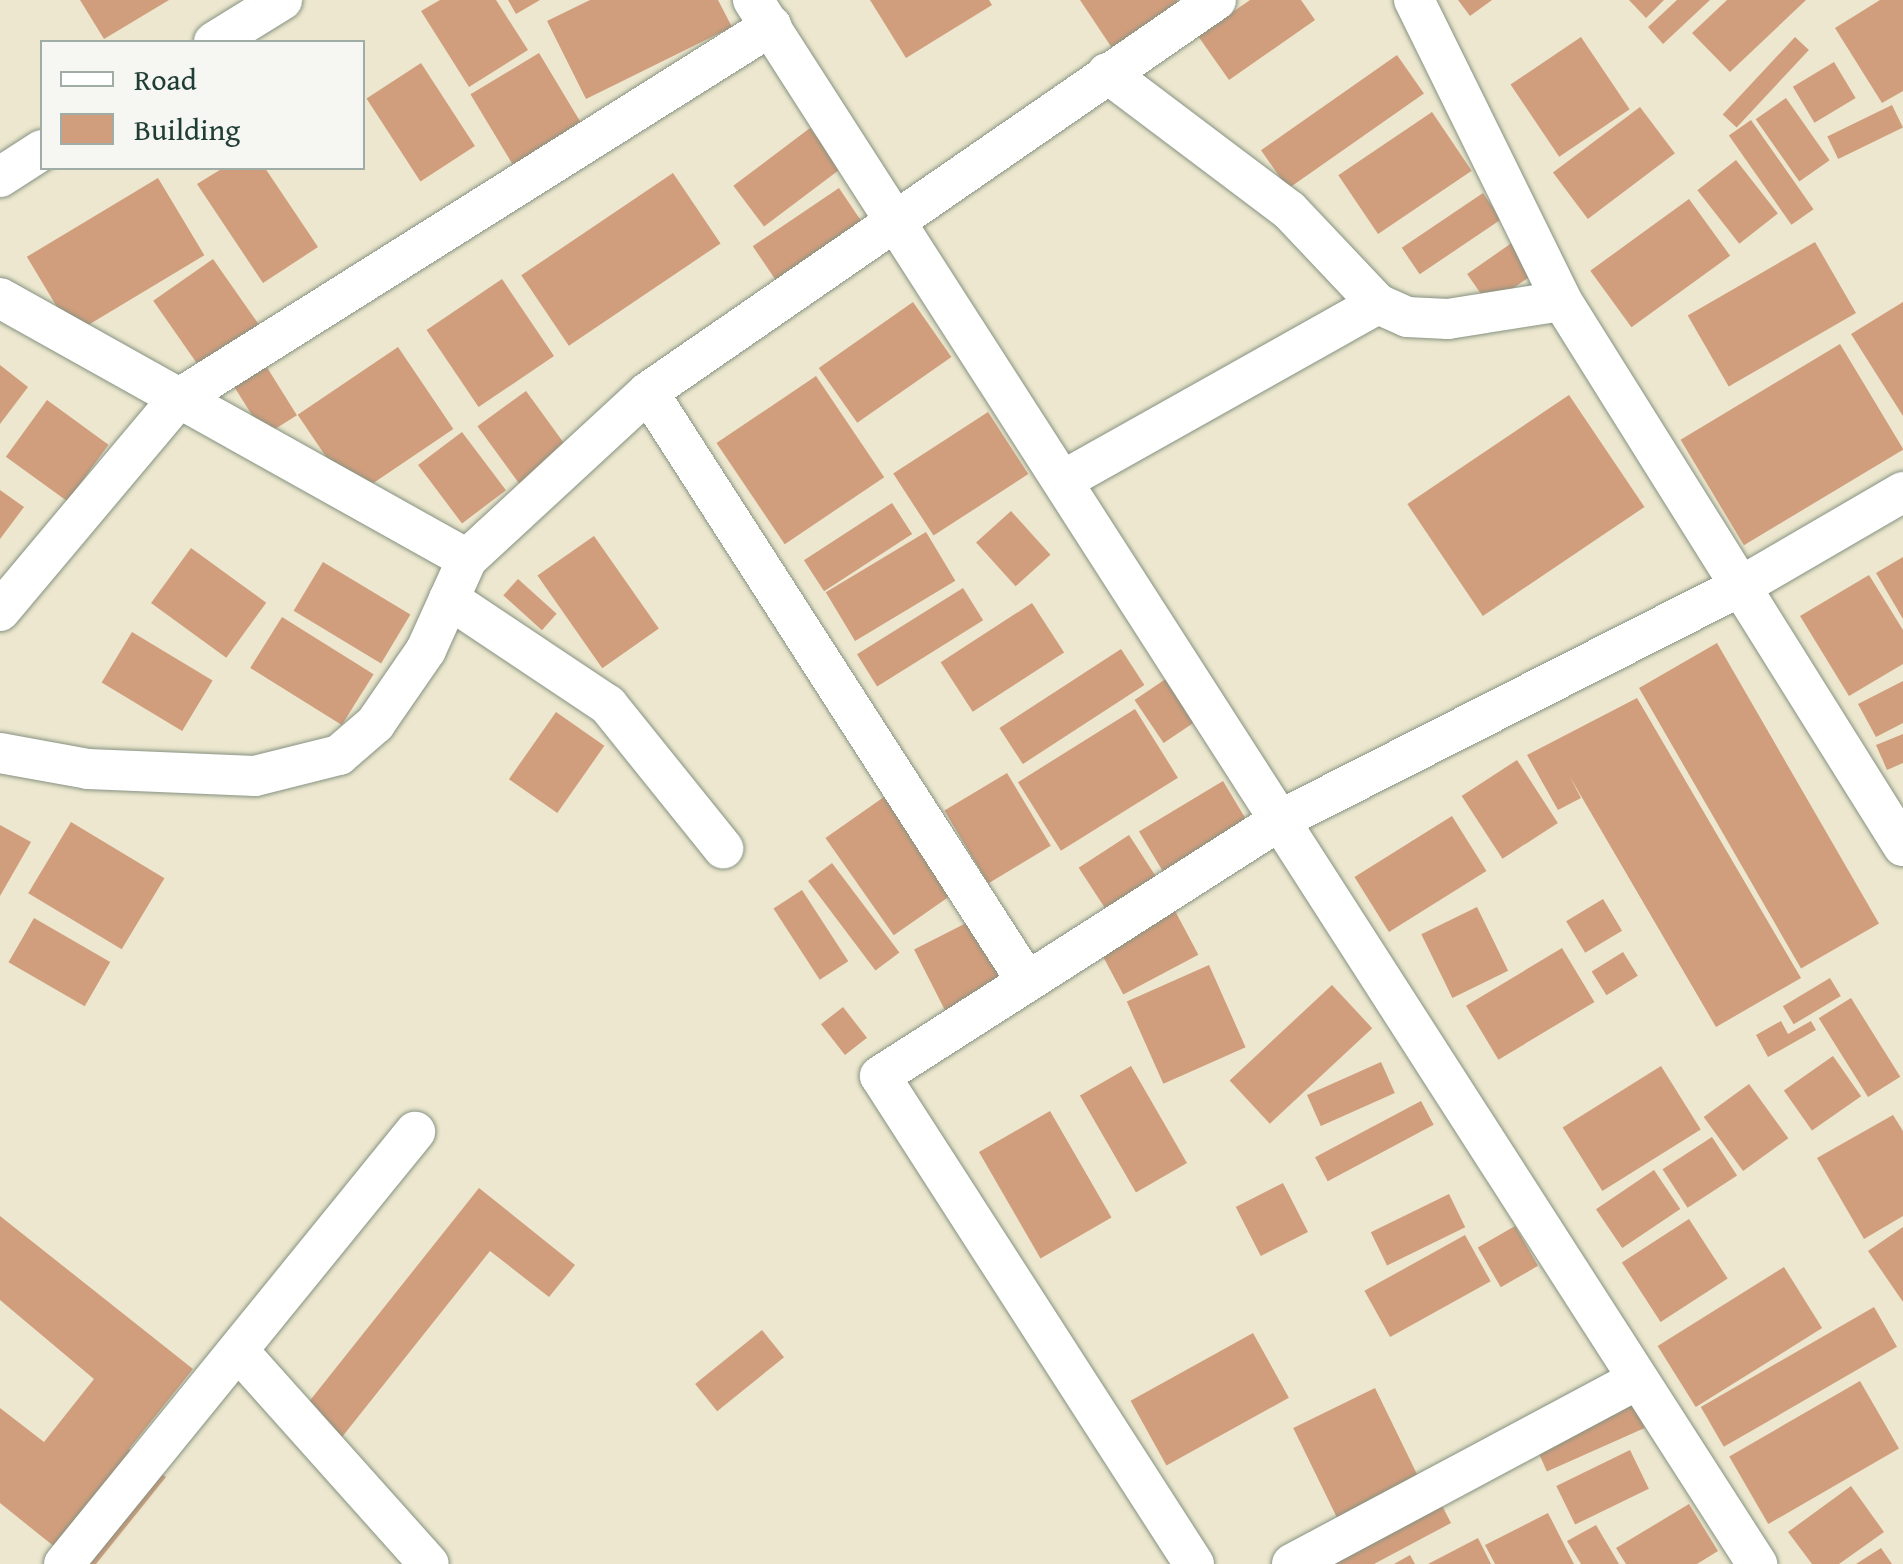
<!DOCTYPE html>
<html>
<head>
<meta charset="utf-8">
<style>
  body { margin:0 }
  #map { position:relative; width:1903px; height:1564px; overflow:hidden; background:#ece7ce; font-family:"Gentium Book Plus",serif }
  div>[style] { position:absolute }
  [style*='--x'] { left:calc(var(--x)*1px); top:calc(var(--y)*1px); width:calc(var(--w)*1px); rotate:calc(var(--a)*1deg) }
  .building>* { inset:0; background:#d19e7d; transform-origin:0 0 }
  .roads { filter:drop-shadow(0 0 2px #869281) drop-shadow(0 0 2px #869281) }
  .minor>* { height:40px; margin:-20px; padding:0 20px; transform-origin:20px; border-radius:20px; background:#fff }
  span { translate:-50% -50%; white-space:nowrap; text-align:center; line-height:1.15; -webkit-text-stroke:8px #f6f6f2; paint-order:stroke }
  .legend { position:absolute; left:40px; top:40px; width:325px; height:130px; box-sizing:border-box; background:#f6f6f2; border:2px solid #a0aca6; margin:0; padding:12px 18px; list-style:none; font-size:30px; color:#1f3d34 }
  .legend li { display:flex; align-items:center; gap:20px; height:50px }
  .legend b { width:50px; border:2px solid #a0aca6 }
</style>
</head>
<body>
<div id="map">
  <div class="building">
    <div style="clip-path:polygon(80px 0,169px 0,104px 39px)"></div>
    <div style="clip-path:polygon(440px 0,496px 0,528px 50px,469px 87px,421px 11px)"></div>
    <div style="clip-path:polygon(508px 0,540px 0,516px 14px)"></div>
    <div style="clip-path:polygon(590px 0,718px 0,732px 27px,586px 99px,547px 21px)"></div>
    <div style="clip-path:polygon(870px 0,989px 0,992px 5px,906px 58px)"></div>
    <div style="clip-path:polygon(1080px 0,1177px 0,1183px 11px,1116px 54px)"></div>
    <div style="clip-path:polygon(1250px 0,1301px 0,1315px 20px,1229px 80px,1198px 36px)"></div>
    <div style="clip-path:polygon(1458px 0,1492px 0,1470px 16px)"></div>
    <div style="clip-path:polygon(1629px 0,1664px 0,1646px 18px)"></div>
    <div style="clip-path:polygon(1677px 0,1710px 0,1663px 44px,1648px 27px)"></div>
    <div style="clip-path:polygon(1727px 0,1806px 0,1730px 72px,1692px 33px)"></div>
    <div style="clip-path:polygon(1880px 0,1903px 0,1903px 91px,1882px 103px,1835px 28px)"></div>
    <div style="left:1581px;top:37px;width:87px;height:85px;rotate:56deg"></div>
    <div style="left:1795px;top:37px;width:19px;height:106px;rotate:43deg"></div>
    <div style="left:539px;top:53px;width:89px;height:80px;rotate:59deg"></div>
    <div style="left:1397px;top:55px;width:47px;height:166px;rotate:55deg"></div>
    <div style="left:1834px;top:62px;width:42px;height:48px;rotate:59deg"></div>
    <div style="left:421px;top:63px;width:99px;height:65px;rotate:57deg"></div>
    <div style="left:1786px;top:98px;width:76px;height:37px;rotate:55deg"></div>
    <div style="left:1892px;top:105px;width:25px;height:72px;rotate:64deg"></div>
    <div style="left:1640px;top:107px;width:58px;height:109px;rotate:53deg"></div>
    <div style="left:1432px;top:112px;width:71px;height:113px;rotate:56deg"></div>
    <div style="left:1751px;top:120px;width:109px;height:27px;rotate:55deg"></div>
    <div style="left:810px;top:128px;width:51px;height:96px;rotate:53deg"></div>
    <div style="left:1736px;top:160px;width:68px;height:49px;rotate:52deg"></div>
    <div style="clip-path:polygon(223px 168px,265px 168px,318px 247px,263px 283px,197px 184px)"></div>
    <div style="left:673px;top:173px;width:85px;height:183px;rotate:56deg"></div>
    <div style="left:158px;top:178px;width:90px;height:153px;rotate:59deg"></div>
    <div style="left:839px;top:188px;width:46px;height:104px;rotate:56deg"></div>
    <div style="left:1483px;top:193px;width:32px;height:98px;rotate:56deg"></div>
    <div style="left:1689px;top:199px;width:70px;height:122px;rotate:54deg"></div>
    <div style="left:1513px;top:242px;width:38px;height:56px;rotate:55deg"></div>
    <div style="left:1815px;top:242px;width:82px;height:147px;rotate:60deg"></div>
    <div style="left:213px;top:259px;width:84px;height:73px;rotate:55deg"></div>
    <div style="left:502px;top:279px;width:93px;height:91px;rotate:56deg"></div>
    <div style="left:913px;top:302px;width:67px;height:115px;rotate:55deg"></div>
    <div style="clip-path:polygon(1903px 302px,1903px 416px,1851px 334px)"></div>
    <div style="left:1840px;top:344px;width:123px;height:186px;rotate:59deg"></div>
    <div style="left:398px;top:347px;width:99px;height:121px;rotate:56deg"></div>
    <div style="left:263px;top:361px;width:64px;height:38px;rotate:58deg"></div>
    <div style="clip-path:polygon(0 365px,28px 387px,0 424px)"></div>
    <div style="left:816px;top:376px;width:122px;height:120px;rotate:56deg"></div>
    <div style="left:526px;top:391px;width:78px;height:60px;rotate:54deg"></div>
    <div style="left:1569px;top:395px;width:135px;height:195px;rotate:56deg"></div>
    <div style="left:47px;top:400px;width:76px;height:70px;rotate:36deg"></div>
    <div style="left:988px;top:412px;width:74px;height:113px;rotate:57deg"></div>
    <div style="left:462px;top:432px;width:73px;height:55px;rotate:53deg"></div>
    <div style="clip-path:polygon(0 490px,24px 507px,0 539px)"></div>
    <div style="left:892px;top:503px;width:37px;height:105px;rotate:57deg"></div>
    <div style="left:1011px;top:511px;width:59px;height:47px;rotate:48deg"></div>
    <div style="left:926px;top:532px;width:57px;height:117px;rotate:59deg"></div>
    <div style="left:594px;top:536px;width:113px;height:69px;rotate:55deg"></div>
    <div style="left:191px;top:548px;width:93px;height:68px;rotate:36deg"></div>
    <div style="clip-path:polygon(1903px 557px,1903px 619px,1876px 573px)"></div>
    <div style="left:323px;top:562px;width:102px;height:57px;rotate:31deg"></div>
    <div style="clip-path:polygon(1869px 575px,1903px 630px,1903px 664px,1849px 696px,1800px 616px)"></div>
    <div style="left:518px;top:579px;width:52px;height:22px;rotate:42deg"></div>
    <div style="left:963px;top:588px;width:38px;height:125px;rotate:58deg"></div>
    <div style="left:1032px;top:603px;width:59px;height:109px;rotate:57deg"></div>
    <div style="left:282px;top:617px;width:108px;height:60px;rotate:32deg"></div>
    <div style="left:132px;top:632px;width:94px;height:59px;rotate:31deg"></div>
    <div style="left:1717px;top:643px;width:324px;height:90px;rotate:60deg"></div>
    <div style="left:1121px;top:649px;width:43px;height:145px;rotate:57deg"></div>
    <div style="left:1176px;top:672px;width:52px;height:50px;rotate:56deg"></div>
    <div style="clip-path:polygon(1903px 681px,1903px 723px,1876px 737px,1858px 704px)"></div>
    <div style="clip-path:polygon(1637px 698px,1801px 978px,1716px 1027px,1570px 777px,1581px 798px,1558px 810px,1527px 755px)"></div>
    <div style="left:1135px;top:709px;width:81px;height:138px;rotate:58deg"></div>
    <div style="left:556px;top:712px;width:59px;height:82px;rotate:35deg"></div>
    <div style="clip-path:polygon(1903px 734px,1903px 763px,1887px 770px,1876px 745px)"></div>
    <div style="left:1517px;top:760px;width:75px;height:66px;rotate:57deg"></div>
    <div style="left:1007px;top:773px;width:85px;height:73px;rotate:59deg"></div>
    <div style="left:1223px;top:781px;width:60px;height:98px;rotate:59deg"></div>
    <div style="left:891px;top:792px;width:119px;height:80px;rotate:55deg"></div>
    <div style="left:1452px;top:816px;width:65px;height:115px;rotate:58deg"></div>
    <div style="left:71px;top:822px;width:109px;height:83px;rotate:31deg"></div>
    <div style="clip-path:polygon(0 825px,31px 842px,0 896px)"></div>
    <div style="left:1129px;top:835px;width:67px;height:60px;rotate:57deg"></div>
    <div style="left:832px;top:863px;width:112px;height:30px;rotate:53deg"></div>
    <div style="left:802px;top:890px;width:85px;height:34px;rotate:57deg"></div>
    <div style="left:1603px;top:899px;width:37px;height:43px;rotate:59deg"></div>
    <div style="left:1173px;top:907px;width:54px;height:85px;rotate:62deg"></div>
    <div style="left:1477px;top:907px;width:71px;height:62px;rotate:64deg"></div>
    <div style="left:980px;top:916px;width:72px;height:74px;rotate:63deg"></div>
    <div style="left:34px;top:918px;width:88px;height:51px;rotate:30deg"></div>
    <div style="left:1562px;top:948px;width:63px;height:112px;rotate:59deg"></div>
    <div style="left:1623px;top:952px;width:28px;height:37px;rotate:58deg"></div>
    <div style="left:1209px;top:965px;width:90px;height:90px;rotate:66deg"></div>
    <div style="left:1830px;top:978px;width:21px;height:55px;rotate:59deg"></div>
    <div style="left:1332px;top:985px;width:59px;height:140px;rotate:47deg"></div>
    <div style="left:1851px;top:998px;width:93px;height:38px;rotate:58deg"></div>
    <div style="left:843px;top:1007px;width:39px;height:28px;rotate:52deg"></div>
    <div style="clip-path:polygon(1781px 1021px,1788px 1034px,1811px 1021px,1816px 1030px,1768px 1057px,1756px 1035px)"></div>
    <div style="left:1833px;top:1056px;width:49px;height:60px;rotate:55deg"></div>
    <div style="left:1381px;top:1062px;width:34px;height:81px;rotate:66deg"></div>
    <div style="left:1131px;top:1066px;width:112px;height:59px;rotate:60deg"></div>
    <div style="left:1661px;top:1066px;width:75px;height:116px;rotate:58deg"></div>
    <div style="left:1749px;top:1084px;width:67px;height:56px;rotate:54deg"></div>
    <div style="left:1421px;top:1101px;width:27px;height:120px;rotate:62deg"></div>
    <div style="left:1050px;top:1111px;width:123px;height:82px;rotate:60deg"></div>
    <div style="clip-path:polygon(1893px 1115px,1903px 1131px,1903px 1216px,1864px 1239px,1817px 1158px)"></div>
    <div style="left:1712px;top:1137px;width:46px;height:59px;rotate:57deg"></div>
    <div style="left:1654px;top:1170px;width:47px;height:70px;rotate:56deg"></div>
    <div style="left:1283px;top:1183px;width:55px;height:53px;rotate:63deg"></div>
    <div style="clip-path:polygon(479px 1188px,575px 1265px,549px 1297px,490px 1251px,342px 1437px,304px 1408px)"></div>
    <div style="left:1449px;top:1194px;width:37px;height:87px;rotate:64deg"></div>
    <div style="clip-path:polygon(0 1216px,193px 1369px,129px 1449px,166px 1477px,96px 1564px,76px 1564px,0 1503px,0 1408px,44px 1442px,94px 1379px,0 1300px)"></div>
    <div style="left:1689px;top:1219px;width:71px;height:80px;rotate:57deg"></div>
    <div style="left:1515px;top:1226px;width:46px;height:43px;rotate:60deg"></div>
    <div style="clip-path:polygon(1903px 1227px,1903px 1302px,1868px 1251px)"></div>
    <div style="left:1465px;top:1235px;width:53px;height:115px;rotate:61deg"></div>
    <div style="left:1784px;top:1267px;width:72px;height:149px;rotate:58deg"></div>
    <div style="left:1874px;top:1307px;width:46px;height:200px;rotate:60deg"></div>
    <div style="left:762px;top:1330px;width:35px;height:86px;rotate:51deg"></div>
    <div style="left:1253px;top:1333px;width:74px;height:140px;rotate:61deg"></div>
    <div style="left:1860px;top:1381px;width:78px;height:151px;rotate:60deg"></div>
    <div style="left:1375px;top:1388px;width:107px;height:91px;rotate:64deg"></div>
    <div style="left:1630px;top:1395px;width:36px;height:107px;rotate:66deg"></div>
    <div style="left:1630px;top:1450px;width:43px;height:82px;rotate:64deg"></div>
    <div style="clip-path:polygon(1851px 1486px,1884px 1532px,1839px 1564px,1812px 1564px,1788px 1532px)"></div>
    <div style="clip-path:polygon(1438px 1498px,1451px 1523px,1374px 1564px,1322px 1564px)"></div>
    <div style="clip-path:polygon(1689px 1504px,1718px 1551px,1697px 1564px,1626px 1564px,1616px 1548px)"></div>
    <div style="clip-path:polygon(1548px 1513px,1574px 1564px,1495px 1564px,1485px 1545px)"></div>
    <div style="clip-path:polygon(1596px 1525px,1619px 1564px,1581px 1564px,1567px 1541px)"></div>
    <div style="clip-path:polygon(1478px 1538px,1491px 1564px,1428px 1564px)"></div>
    <div style="clip-path:polygon(1881px 1548px,1892px 1564px,1856px 1564px)"></div>
    <div style="clip-path:polygon(1410px 1555px,1415px 1564px,1394px 1564px)"></div>
  </div>
  <div class="roads">
    <div class="minor">
      <div style="--x:753;--y:0;--w:1859;--a:57.3"></div>
      <div style="--x:1414;--y:0;--w:335;--a:63.8"></div>
      <div style="--x:1562;--y:301;--w:643;--a:57.97"></div>
      <div style="--x:214;--y:42;--w:80;--a:-31.7"></div>
      <div style="--x:1107;--y:73;--w:228;--a:37"></div>
      <div style="--x:1289;--y:210;--w:129;--a:46.6"></div>
      <div style="--x:1378;--y:304;--w:32;--a:24"></div>
      <div style="--x:1407;--y:317;--w:41;--a:2.8"></div>
      <div style="--x:1448;--y:319;--w:115;--a:-9"></div>
      <div style="--x:0;--y:177;--w:50;--a:-32.7"></div>
      <div style="--x:0;--y:298;--w:535;--a:29.2"></div>
      <div style="--x:467;--y:559;--w:246;--a:-42.7"></div>
      <div style="--x:648;--y:392;--w:690;--a:-34.61"></div>
      <div style="--x:648;--y:392;--w:701;--a:57.28"></div>
      <div style="--x:1064;--y:480;--w:360;--a:-29.3"></div>
      <div style="--x:449;--y:599;--w:191;--a:33.7"></div>
      <div style="--x:608;--y:705;--w:184;--a:51.2"></div>
      <div style="--x:0;--y:611;--w:277;--a:-50"></div>
      <div style="--x:178;--y:399;--w:701;--a:-32.17"></div>
      <div style="--x:0;--y:753;--w:89;--a:10.3"></div>
      <div style="--x:88;--y:769;--w:167;--a:2.4"></div>
      <div style="--x:255;--y:776;--w:87;--a:-14"></div>
      <div style="--x:339;--y:755;--w:48;--a:-40.7"></div>
      <div style="--x:375;--y:724;--w:90;--a:-55.4"></div>
      <div style="--x:426;--y:650;--w:100;--a:-65.7"></div>
      <div style="--x:242;--y:1355;--w:280;--a:48.2"></div>
      <div style="--x:64;--y:1564;--w:557;--a:-50.91"></div>
      <div style="--x:1194;--y:1564;--w:580;--a:-122.76"></div>
      <div style="--x:880;--y:1076;--w:477;--a:-32.6"></div>
      <div style="--x:1282;--y:819;--w:519;--a:-26.91"></div>
      <div style="--x:1745;--y:584;--w:183;--a:-30.2"></div>
      <div style="--x:1292;--y:1564;--w:392;--a:-28.1"></div>
    </div>
  </div>
  <ul class="legend">
  <li><b style="height:12px;background:#fff"></b>Road</li>
  <li><b style="height:28px;background:#d19e7d"></b>Building</li>
  </ul>
</div>
</body>
</html>
